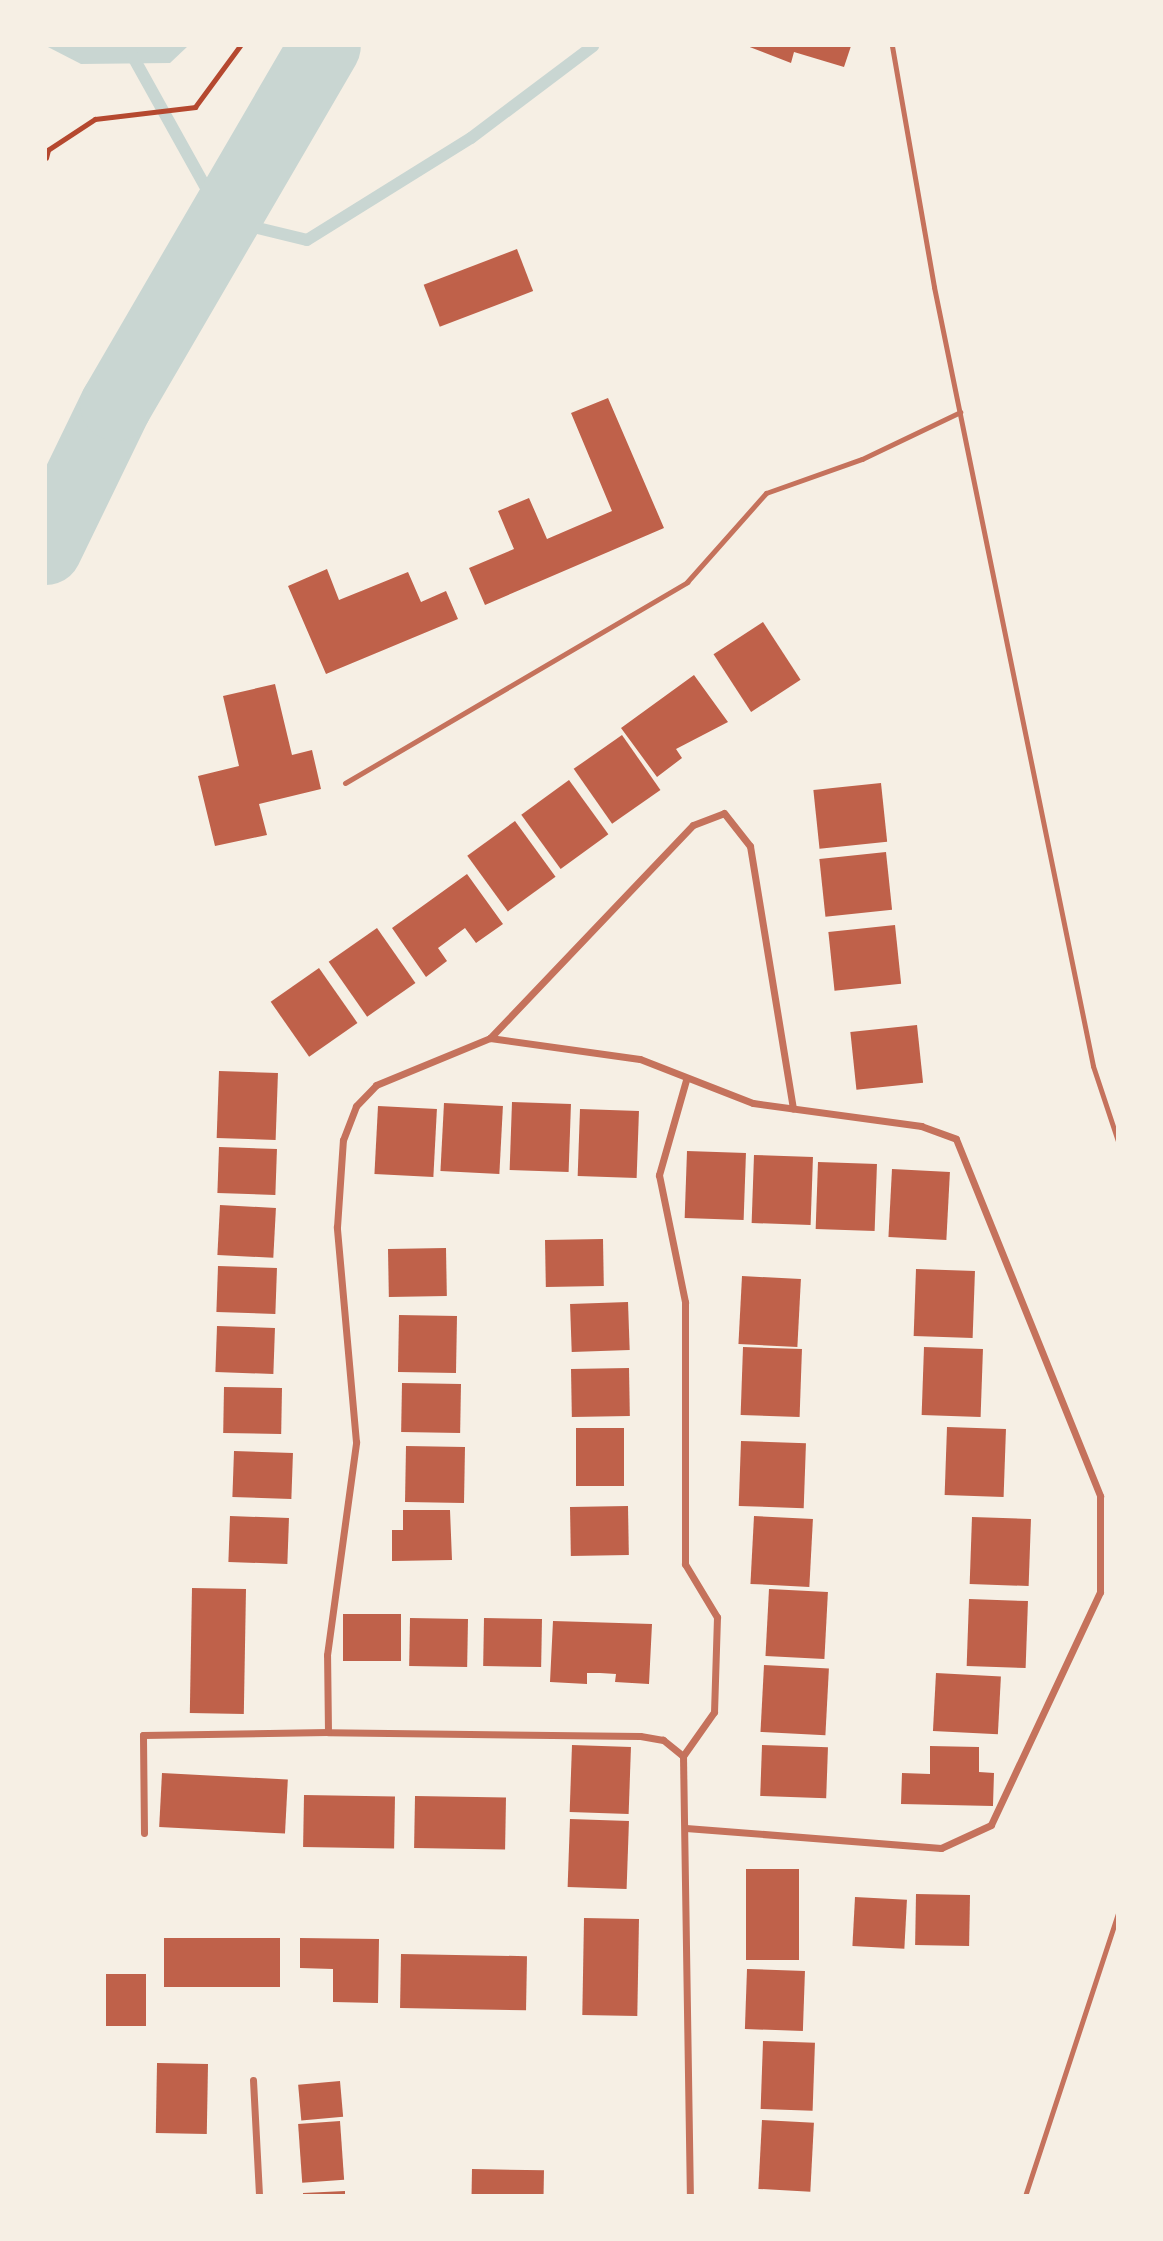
<!DOCTYPE html>
<html>
<head>
<meta charset="utf-8">
<style>
  body { margin:0 }
  #map { position:relative; width:1163px; height:2241px; overflow:hidden; background:#f6efe4; font-family:"Work Sans",sans-serif }
  div>[style] { position:absolute }
  [style*='--x'] { left:calc(var(--x)*1px); top:calc(var(--y)*1px); width:calc(var(--w)*1px); rotate:calc(var(--a)*1deg) }
  .water>* { inset:0; background:#c9d6d2 }
  .stream>* { height:12px; margin:-6px; padding:0 6px; transform-origin:6px; border-radius:6px; background:#c9d6d2 }
  .river>* { height:72px; margin:-36px; padding:0 36px; transform-origin:36px; border-radius:36px; background:#c9d6d2 }
  .building>* { inset:0; background:#bf614a; transform-origin:0 0 }
  .path>* { height:4.5px; margin:-2.25px; padding:0 2.25px; transform-origin:2.25px; border-radius:2.25px; background:#b5482f }
  .service>* { height:5px; margin:-2.5px; padding:0 2.5px; transform-origin:2.5px; border-radius:2.5px; background:#c5725c }
  .minor>* { height:7px; margin:-3.5px; padding:0 3.5px; transform-origin:3.5px; border-radius:3.5px; background:#c5725c }
  span { translate:-50% -50%; white-space:nowrap; text-align:center; line-height:1.15; -webkit-text-stroke:5px #f6efe4; paint-order:stroke }
  .frame { position:absolute; inset:0; border:47px solid #f6efe4; pointer-events:none }
</style>
</head>
<body>
<div id="map">
  <div class="water">
    <div style="clip-path:polygon(46px 46px,188px 46px,170px 63px,81px 64px)"></div>
  </div>
  <div class="stream">
    <div style="--x:127;--y:46;--w:199;--a:60.9"></div>
    <div style="--x:224;--y:220;--w:85;--a:13.5"></div>
    <div style="--x:307;--y:240;--w:193;--a:-31.9"></div>
    <div style="--x:471;--y:138;--w:153;--a:-37"></div>
  </div>
  <div class="river">
    <div style="--x:46;--y:549;--w:160;--a:-64.1"></div>
    <div style="--x:116;--y:405;--w:415;--a:-59.8"></div>
  </div>
  <div class="building">
    <div style="clip-path:polygon(747px 46px,851px 46px,844px 67px,794px 52px,791px 63px)"></div>
    <div style="left:517px;top:249px;width:45px;height:100px;rotate:69deg"></div>
    <div style="clip-path:polygon(608px 398px,664px 528px,485px 605px,469px 568px,514px 549px,498px 511px,529px 498px,547px 539px,612px 511px,571px 413px)"></div>
    <div style="clip-path:polygon(327px 569px,339px 600px,408px 572px,421px 602px,446px 591px,458px 619px,326px 674px,288px 586px)"></div>
    <div style="left:763px;top:622px;width:69px;height:59px;rotate:57deg"></div>
    <div style="clip-path:polygon(694px 675px,728px 722px,676px 749px,682px 758px,657px 777px,621px 728px)"></div>
    <div style="clip-path:polygon(275px 684px,292px 755px,312px 750px,321px 789px,259px 804px,267px 835px,215px 846px,198px 776px,239px 766px,223px 696px)"></div>
    <div style="left:622px;top:735px;width:67px;height:59px;rotate:55deg"></div>
    <div style="left:569px;top:780px;width:67px;height:59px;rotate:54deg"></div>
    <div style="left:881px;top:783px;width:59px;height:68px;rotate:84deg"></div>
    <div style="left:515px;top:821px;width:69px;height:59px;rotate:54deg"></div>
    <div style="left:886px;top:852px;width:58px;height:67px;rotate:84deg"></div>
    <div style="clip-path:polygon(467px 874px,503px 924px,476px 943px,465px 928px,438px 948px,447px 961px,426px 977px,392px 928px)"></div>
    <div style="left:895px;top:925px;width:59px;height:67px;rotate:84deg"></div>
    <div style="left:377px;top:928px;width:67px;height:59px;rotate:55deg"></div>
    <div style="left:319px;top:968px;width:67px;height:59px;rotate:55deg"></div>
    <div style="left:917px;top:1025px;width:58px;height:67px;rotate:84deg"></div>
    <div style="left:219px;top:1071px;width:59px;height:67px;rotate:2deg"></div>
    <div style="left:512px;top:1102px;width:59px;height:68px;rotate:2deg"></div>
    <div style="left:444px;top:1103px;width:59px;height:68px;rotate:3deg"></div>
    <div style="left:378px;top:1106px;width:59px;height:68px;rotate:3deg"></div>
    <div style="left:580px;top:1109px;width:59px;height:67px;rotate:2deg"></div>
    <div style="left:219px;top:1147px;width:58px;height:46px;rotate:2deg"></div>
    <div style="left:687px;top:1151px;width:59px;height:67px;rotate:2deg"></div>
    <div style="left:754px;top:1155px;width:59px;height:68px;rotate:2deg"></div>
    <div style="left:818px;top:1162px;width:59px;height:67px;rotate:2deg"></div>
    <div style="left:892px;top:1169px;width:58px;height:68px;rotate:3deg"></div>
    <div style="left:220px;top:1205px;width:56px;height:50px;rotate:3deg"></div>
    <div style="left:603px;top:1239px;width:47px;height:58px;rotate:89deg"></div>
    <div style="left:446px;top:1248px;width:48px;height:58px;rotate:89deg"></div>
    <div style="left:218px;top:1266px;width:59px;height:46px;rotate:2deg"></div>
    <div style="left:916px;top:1269px;width:59px;height:67px;rotate:2deg"></div>
    <div style="left:742px;top:1276px;width:59px;height:68px;rotate:3deg"></div>
    <div style="left:628px;top:1302px;width:48px;height:58px;rotate:88deg"></div>
    <div style="left:399px;top:1315px;width:58px;height:57px;rotate:1deg"></div>
    <div style="left:217px;top:1326px;width:58px;height:46px;rotate:2deg"></div>
    <div style="left:743px;top:1347px;width:59px;height:68px;rotate:2deg"></div>
    <div style="left:924px;top:1347px;width:59px;height:68px;rotate:2deg"></div>
    <div style="left:629px;top:1368px;width:48px;height:58px;rotate:89deg"></div>
    <div style="left:402px;top:1383px;width:59px;height:49px;rotate:1deg"></div>
    <div style="left:224px;top:1387px;width:58px;height:46px;rotate:1deg"></div>
    <div style="left:947px;top:1427px;width:59px;height:68px;rotate:2deg"></div>
    <div style="left:576px;top:1428px;width:48px;height:58px"></div>
    <div style="left:741px;top:1441px;width:65px;height:65px;rotate:2deg"></div>
    <div style="left:406px;top:1446px;width:59px;height:56px;rotate:1deg"></div>
    <div style="left:234px;top:1451px;width:59px;height:46px;rotate:2deg"></div>
    <div style="left:628px;top:1506px;width:49px;height:58px;rotate:89deg"></div>
    <div style="clip-path:polygon(403px 1510px,450px 1510px,452px 1560px,392px 1561px,392px 1530px,403px 1530px)"></div>
    <div style="left:230px;top:1516px;width:59px;height:46px;rotate:2deg"></div>
    <div style="left:754px;top:1516px;width:59px;height:68px;rotate:3deg"></div>
    <div style="left:972px;top:1517px;width:59px;height:67px;rotate:2deg"></div>
    <div style="left:192px;top:1588px;width:54px;height:125px;rotate:1deg"></div>
    <div style="left:769px;top:1589px;width:59px;height:67px;rotate:3deg"></div>
    <div style="left:969px;top:1599px;width:59px;height:67px;rotate:2deg"></div>
    <div style="left:343px;top:1614px;width:58px;height:47px"></div>
    <div style="left:410px;top:1618px;width:58px;height:48px;rotate:1deg"></div>
    <div style="left:484px;top:1618px;width:58px;height:48px;rotate:1deg"></div>
    <div style="clip-path:polygon(553px 1621px,652px 1624px,649px 1684px,615px 1682px,616px 1674px,600px 1673px,587px 1673px,587px 1684px,550px 1682px)"></div>
    <div style="left:764px;top:1665px;width:65px;height:67px;rotate:3deg"></div>
    <div style="left:936px;top:1673px;width:65px;height:58px;rotate:3deg"></div>
    <div style="left:572px;top:1745px;width:59px;height:67px;rotate:2deg"></div>
    <div style="left:762px;top:1745px;width:66px;height:51px;rotate:2deg"></div>
    <div style="clip-path:polygon(930px 1746px,979px 1747px,979px 1772px,994px 1773px,993px 1806px,901px 1804px,902px 1773px,930px 1774px)"></div>
    <div style="left:162px;top:1773px;width:126px;height:54px;rotate:3deg"></div>
    <div style="left:304px;top:1795px;width:91px;height:52px;rotate:1deg"></div>
    <div style="left:415px;top:1796px;width:91px;height:52px;rotate:1deg"></div>
    <div style="left:570px;top:1819px;width:59px;height:68px;rotate:2deg"></div>
    <div style="left:746px;top:1869px;width:53px;height:91px"></div>
    <div style="left:916px;top:1894px;width:54px;height:51px;rotate:1deg"></div>
    <div style="left:855px;top:1897px;width:52px;height:49px;rotate:3deg"></div>
    <div style="left:584px;top:1918px;width:55px;height:97px;rotate:1deg"></div>
    <div style="left:164px;top:1938px;width:116px;height:49px"></div>
    <div style="clip-path:polygon(300px 1938px,379px 1939px,378px 2003px,333px 2002px,333px 1969px,300px 1968px)"></div>
    <div style="left:401px;top:1954px;width:126px;height:54px;rotate:1deg"></div>
    <div style="left:747px;top:1969px;width:58px;height:60px;rotate:2deg"></div>
    <div style="left:106px;top:1974px;width:40px;height:52px"></div>
    <div style="left:763px;top:2041px;width:52px;height:68px;rotate:2deg"></div>
    <div style="left:208px;top:2064px;width:70px;height:51px;rotate:91deg"></div>
    <div style="left:340px;top:2081px;width:36px;height:42px;rotate:85deg"></div>
    <div style="left:762px;top:2120px;width:52px;height:69px;rotate:3deg"></div>
    <div style="left:340px;top:2121px;width:59px;height:42px;rotate:86deg"></div>
    <div style="left:472px;top:2169px;width:72px;height:27px;rotate:1deg"></div>
    <div style="clip-path:polygon(345px 2191px,345px 2196px,303px 2196px,303px 2193px)"></div>
  </div>
  <div class="path">
    <div style="--x:46;--y:158;--w:8;--a:-76"></div>
    <div style="--x:48;--y:150;--w:56;--a:-33.4"></div>
    <div style="--x:95;--y:119;--w:101;--a:-6.8"></div>
    <div style="--x:195;--y:107;--w:76;--a:-53.6"></div>
  </div>
  <div class="service">
    <div style="--x:892;--y:46;--w:245;--a:80.1"></div>
    <div style="--x:934;--y:287;--w:795;--a:78.46"></div>
    <div style="--x:1093;--y:1066;--w:79;--a:71.6"></div>
    <div style="--x:345;--y:783;--w:397;--a:-30.4"></div>
    <div style="--x:687;--y:582;--w:119;--a:-48.4"></div>
    <div style="--x:766;--y:493;--w:102;--a:-19.5"></div>
    <div style="--x:862;--y:459;--w:109;--a:-25.6"></div>
    <div style="--x:1025;--y:2196;--w:298;--a:-71.8"></div>
  </div>
  <div class="minor">
    <div style="--x:490;--y:1038;--w:294;--a:-46.4"></div>
    <div style="--x:693;--y:825;--w:33;--a:-21"></div>
    <div style="--x:724;--y:813;--w:42;--a:51.8"></div>
    <div style="--x:750;--y:846;--w:266;--a:80.7"></div>
    <div style="--x:686;--y:1080;--w:99;--a:105.9"></div>
    <div style="--x:659;--y:1175;--w:130;--a:78.4"></div>
    <div style="--x:685;--y:1302;--w:262;--a:90"></div>
    <div style="--x:685;--y:1564;--w:62;--a:58.9"></div>
    <div style="--x:717;--y:1617;--w:95;--a:91.8"></div>
    <div style="--x:714;--y:1712;--w:54;--a:125.2"></div>
    <div style="--x:683;--y:1756;--w:440;--a:89.1"></div>
    <div style="--x:683;--y:1756;--w:26;--a:-141"></div>
    <div style="--x:663;--y:1740;--w:23;--a:-170"></div>
    <div style="--x:640;--y:1736;--w:312;--a:-179.3"></div>
    <div style="--x:328;--y:1732;--w:77;--a:-90.7"></div>
    <div style="--x:327;--y:1655;--w:215;--a:-82.2"></div>
    <div style="--x:356;--y:1442;--w:216;--a:-95.1"></div>
    <div style="--x:337;--y:1227;--w:87;--a:-86.1"></div>
    <div style="--x:343;--y:1140;--w:36;--a:-69"></div>
    <div style="--x:356;--y:1106;--w:29;--a:-46"></div>
    <div style="--x:376;--y:1085;--w:123;--a:-22.4"></div>
    <div style="--x:490;--y:1038;--w:151;--a:8"></div>
    <div style="--x:640;--y:1059;--w:121;--a:21.3"></div>
    <div style="--x:753;--y:1103;--w:170;--a:7.8"></div>
    <div style="--x:921;--y:1126;--w:37;--a:20"></div>
    <div style="--x:956;--y:1139;--w:385;--a:68"></div>
    <div style="--x:1100;--y:1496;--w:96;--a:90"></div>
    <div style="--x:1100;--y:1592;--w:257;--a:115.1"></div>
    <div style="--x:991;--y:1825;--w:55;--a:155.3"></div>
    <div style="--x:941;--y:1848;--w:256;--a:-175.5"></div>
    <div style="--x:144;--y:1833;--w:98;--a:-90.6"></div>
    <div style="--x:143;--y:1735;--w:185;--a:-0.9"></div>
    <div style="--x:253;--y:2080;--w:116;--a:87"></div>
  </div>
  <div class="frame"></div>
</div>
</body>
</html>
